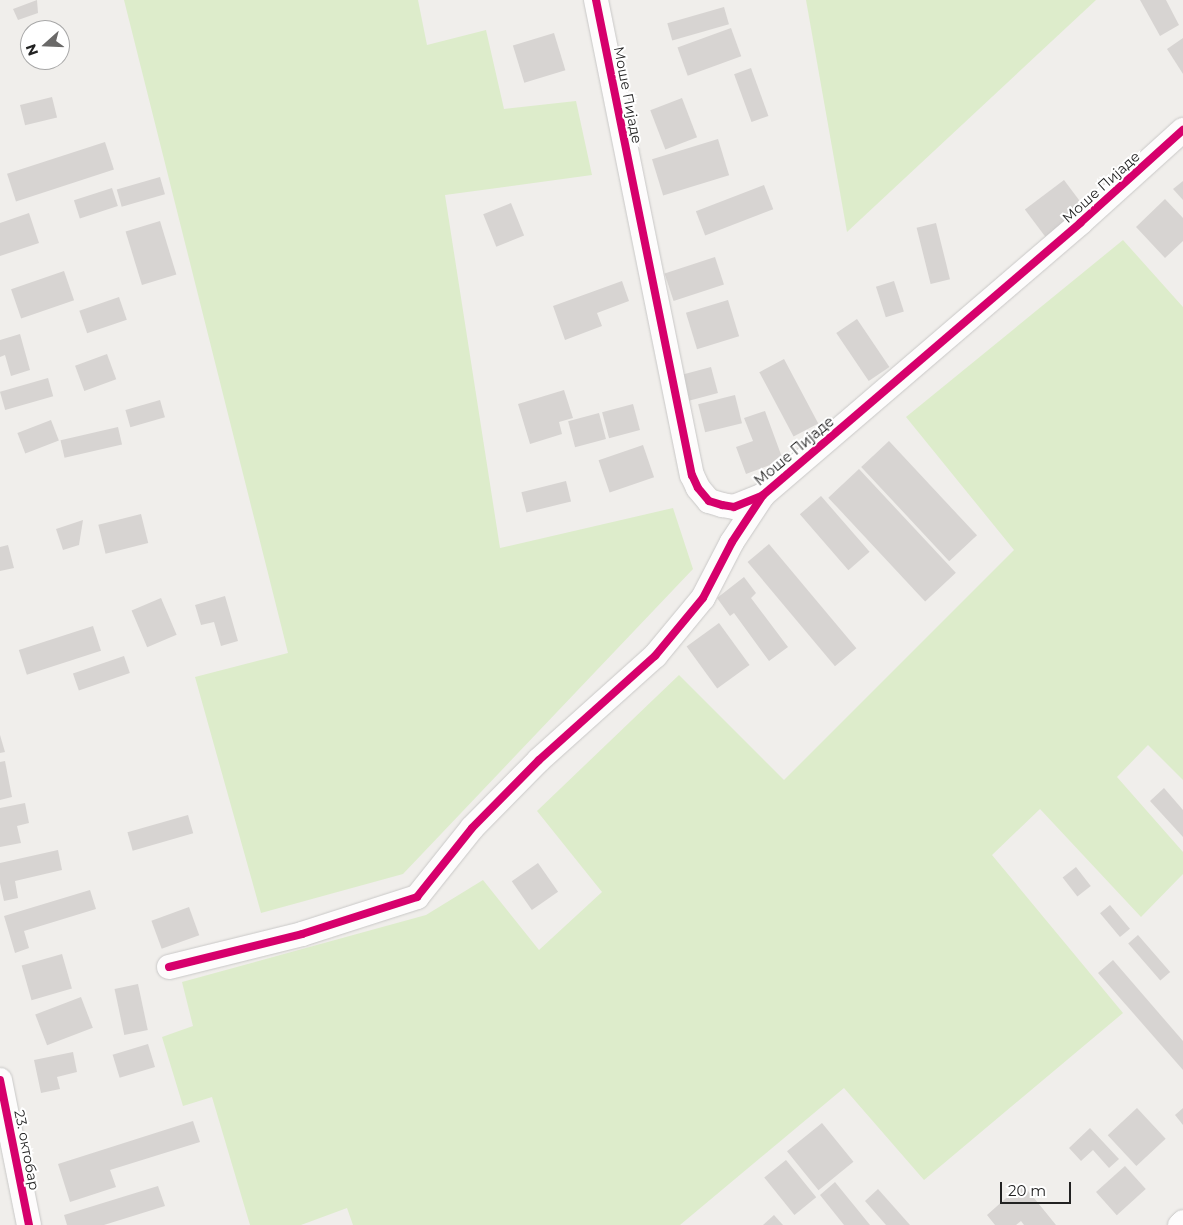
<!DOCTYPE html>
<html>
<head>
<meta charset="utf-8">
<style>
  body { margin:0 }
  #map { position:relative; width:1183px; height:1225px; overflow:hidden; background:#f0eeeb; font-family:Montserrat,sans-serif }
  div>[style] { position:absolute }
  [style*='--x'] { left:calc(var(--x)*1px); top:calc(var(--y)*1px); width:calc(var(--w)*1px); rotate:calc(var(--a)*1deg) }
  .grass>* { inset:0; background:#ddeccb }
  .building>* { inset:0; background:#d7d4d2; transform-origin:0 0 }
  .roads { filter:drop-shadow(0 0 1px #c9c8c7) drop-shadow(0 0 1px #c9c8c7) }
  .minor>* { height:24px; margin:-12px; padding:0 12px; transform-origin:12px; border-radius:12px; background:#fdfcfc }
  .cycleway>* { height:8px; margin:-4px; padding:0 4px; transform-origin:4px; border-radius:4px; background:#d6006c }
  span { translate:-50% -50%; white-space:nowrap; text-align:center; line-height:1.15; -webkit-text-stroke:4px #fff; paint-order:stroke }
  .street-label { font-size:14px; color:#222 }
  .north { position:absolute; left:20px; top:20px; width:50px; height:50px; box-sizing:border-box; background:#fff; border:1px solid #a7a7a7; border-radius:50%; rotate:250deg; font-size:14px; font-weight:700; line-height:20px; text-align:center; color:#222 }
  .north::after { content:''; display:block; margin:auto; width:18px; height:22px; background:#6a6968; clip-path:polygon(50% 0,100% 100%,50% 72%,0 100%) }
  .scale { position:absolute; left:1000px; top:1182px; width:71px; height:22px; box-sizing:border-box; border:2px solid #222; border-top:0; padding-left:6px; font-size:15px; line-height:18px; white-space:nowrap; color:#222; -webkit-text-stroke:4px #fff; paint-order:stroke }
</style>
</head>
<body>
<div id="map">
  <div class="grass">
    <div style="clip-path:polygon(124px 0,418px 0,427px 45px,486px 30px,504px 109px,576px 101px,592px 175px,445px 195px,500px 548px,673px 508px,693px 569px,403px 874px,261px 913px,195px 677px,288px 653px)"></div>
    <div style="clip-path:polygon(806px 0,1096px 0,847px 232px)"></div>
    <div style="clip-path:polygon(1123px 240px,1183px 307px,1183px 780px,1148px 745px,1117px 777px,1183px 852px,1183px 874px,1141px 917px,1040px 809px,992px 855px,1123px 1013px,924px 1180px,844px 1088px,680px 1225px,353px 1225px,347px 1208px,301px 1225px,250px 1225px,212px 1097px,183px 1106px,162px 1037px,193px 1026px,182px 982px,426px 915px,483px 880px,539px 950px,602px 892px,537px 811px,679px 675px,784px 780px,1014px 550px,906px 417px)"></div>
  </div>
  <div class="building">
    <div style="clip-path:polygon(37px 0,38px 13px,18px 20px,13px 9px)"></div>
    <div style="clip-path:polygon(1140px 0,1166px 0,1179px 25px,1160px 36px)"></div>
    <div style="left:724px;top:7px;width:18px;height:59px;rotate:74deg"></div>
    <div style="left:731px;top:28px;width:30px;height:57px;rotate:70deg"></div>
    <div style="left:554px;top:33px;width:39px;height:43px;rotate:73deg"></div>
    <div style="clip-path:polygon(1183px 38px,1183px 74px,1167px 49px)"></div>
    <div style="left:751px;top:68px;width:51px;height:18px;rotate:70deg"></div>
    <div style="left:52px;top:97px;width:21px;height:33px;rotate:76deg"></div>
    <div style="left:682px;top:98px;width:42px;height:34px;rotate:69deg"></div>
    <div style="left:718px;top:139px;width:38px;height:69px;rotate:73deg"></div>
    <div style="left:105px;top:142px;width:29px;height:103px;rotate:72deg"></div>
    <div style="left:160px;top:177px;width:18px;height:45px;rotate:74deg"></div>
    <div style="left:1064px;top:180px;width:34px;height:49px;rotate:53deg"></div>
    <div style="clip-path:polygon(1183px 181px,1183px 200px,1173px 189px)"></div>
    <div style="left:764px;top:185px;width:26px;height:73px;rotate:69deg"></div>
    <div style="left:112px;top:188px;width:19px;height:40px;rotate:72deg"></div>
    <div style="clip-path:polygon(1165px 199px,1183px 218px,1183px 241px,1165px 258px,1136px 227px)"></div>
    <div style="left:511px;top:203px;width:35px;height:30px;rotate:68deg"></div>
    <div style="clip-path:polygon(29px 213px,39px 243px,0 256px,0 223px)"></div>
    <div style="left:160px;top:221px;width:56px;height:36px;rotate:73deg"></div>
    <div style="left:936px;top:223px;width:58px;height:20px;rotate:76deg"></div>
    <div style="left:715px;top:257px;width:29px;height:53px;rotate:72deg"></div>
    <div style="left:64px;top:271px;width:31px;height:56px;rotate:71deg"></div>
    <div style="clip-path:polygon(622px 281px,629px 301px,597px 313px,602px 326px,565px 340px,553px 306px)"></div>
    <div style="left:894px;top:281px;width:32px;height:19px;rotate:72deg"></div>
    <div style="left:119px;top:297px;width:24px;height:42px;rotate:71deg"></div>
    <div style="left:728px;top:300px;width:38px;height:44px;rotate:73deg"></div>
    <div style="left:857px;top:319px;width:58px;height:25px;rotate:56deg"></div>
    <div style="clip-path:polygon(20px 334px,30px 370px,11px 376px,5px 355px,0 357px,0 340px)"></div>
    <div style="left:107px;top:354px;width:27px;height:34px;rotate:70deg"></div>
    <div style="left:784px;top:359px;width:73px;height:28px;rotate:62deg"></div>
    <div style="left:711px;top:367px;width:27px;height:32px;rotate:75deg"></div>
    <div style="left:48px;top:378px;width:19px;height:50px;rotate:74deg"></div>
    <div style="clip-path:polygon(564px 390px,573px 418px,559px 422px,562px 434px,530px 444px,518px 404px)"></div>
    <div style="left:735px;top:395px;width:29px;height:38px;rotate:76deg"></div>
    <div style="left:160px;top:400px;width:18px;height:36px;rotate:74deg"></div>
    <div style="left:633px;top:404px;width:27px;height:32px;rotate:75deg"></div>
    <div style="clip-path:polygon(765px 411px,783px 460px,746px 474px,736px 447px,753px 441px,744px 418px)"></div>
    <div style="left:599px;top:413px;width:27px;height:32px;rotate:75deg"></div>
    <div style="left:51px;top:420px;width:22px;height:36px;rotate:69deg"></div>
    <div style="left:118px;top:427px;width:18px;height:59px;rotate:77deg"></div>
    <div style="left:889px;top:441px;width:129px;height:38px;rotate:47deg"></div>
    <div style="left:643px;top:445px;width:34px;height:47px;rotate:71deg"></div>
    <div style="left:859px;top:469px;width:142px;height:42px;rotate:47deg"></div>
    <div style="left:566px;top:481px;width:21px;height:46px;rotate:76deg"></div>
    <div style="left:821px;top:496px;width:74px;height:28px;rotate:49deg"></div>
    <div style="left:141px;top:514px;width:30px;height:44px;rotate:76deg"></div>
    <div style="clip-path:polygon(83px 520px,79px 545px,63px 550px,56px 529px)"></div>
    <div style="left:769px;top:544px;width:136px;height:28px;rotate:50deg"></div>
    <div style="clip-path:polygon(8px 545px,14px 568px,0 571px,0 547px)"></div>
    <div style="clip-path:polygon(744px 577px,756px 593px,751px 598px,788px 647px,769px 661px,734px 613px,730px 616px,717px 598px)"></div>
    <div style="clip-path:polygon(225px 596px,238px 641px,221px 646px,214px 622px,201px 625px,195px 605px)"></div>
    <div style="left:161px;top:598px;width:40px;height:32px;rotate:67deg"></div>
    <div style="left:719px;top:623px;width:52px;height:40px;rotate:54deg"></div>
    <div style="left:93px;top:626px;width:26px;height:78px;rotate:72deg"></div>
    <div style="left:124px;top:656px;width:18px;height:54px;rotate:71deg"></div>
    <div style="clip-path:polygon(0 735px,5px 752px,0 753px)"></div>
    <div style="clip-path:polygon(5px 761px,12px 797px,0 800px,0 762px)"></div>
    <div style="clip-path:polygon(1164px 788px,1183px 810px,1183px 837px,1150px 801px)"></div>
    <div style="clip-path:polygon(25px 803px,29px 823px,17px 826px,21px 843px,0 847px,0 808px)"></div>
    <div style="left:188px;top:815px;width:19px;height:63px;rotate:74deg"></div>
    <div style="clip-path:polygon(58px 850px,62px 870px,15px 881px,18px 898px,4px 901px,0 883px,0 863px)"></div>
    <div style="left:538px;top:863px;width:35px;height:32px;rotate:55deg"></div>
    <div style="left:1076px;top:867px;width:24px;height:17px;rotate:52deg"></div>
    <div style="clip-path:polygon(90px 890px,96px 909px,24px 931px,29px 948px,15px 953px,4px 916px)"></div>
    <div style="left:1110px;top:905px;width:31px;height:13px;rotate:50deg"></div>
    <div style="left:189px;top:907px;width:30px;height:40px;rotate:70deg"></div>
    <div style="left:1138px;top:935px;width:49px;height:13px;rotate:49deg"></div>
    <div style="left:62px;top:954px;width:36px;height:42px;rotate:74deg"></div>
    <div style="clip-path:polygon(1113px 960px,1183px 1041px,1183px 1070px,1098px 973px)"></div>
    <div style="left:138px;top:984px;width:47px;height:24px;rotate:78deg"></div>
    <div style="left:81px;top:997px;width:33px;height:49px;rotate:69deg"></div>
    <div style="left:148px;top:1044px;width:24px;height:37px;rotate:73deg"></div>
    <div style="clip-path:polygon(73px 1052px,77px 1072px,57px 1077px,60px 1089px,41px 1093px,34px 1060px)"></div>
    <div style="left:1137px;top:1108px;width:42px;height:40px;rotate:47deg"></div>
    <div style="clip-path:polygon(1183px 1108px,1183px 1125px,1175px 1115px)"></div>
    <div style="clip-path:polygon(193px 1121px,200px 1142px,110px 1170px,116px 1187px,70px 1202px,58px 1164px)"></div>
    <div style="left:822px;top:1123px;width:50px;height:45px;rotate:51deg"></div>
    <div style="clip-path:polygon(1090px 1128px,1119px 1159px,1109px 1168px,1093px 1150px,1081px 1161px,1069px 1148px)"></div>
    <div style="left:786px;top:1160px;width:48px;height:28px;rotate:51deg"></div>
    <div style="left:1125px;top:1166px;width:31px;height:39px;rotate:48deg"></div>
    <div style="clip-path:polygon(835px 1182px,870px 1225px,844px 1225px,820px 1195px)"></div>
    <div style="clip-path:polygon(1022px 1184px,1034px 1198px,1056px 1225px,1024px 1225px,1021px 1221px,1016px 1225px,995px 1225px,987px 1215px)"></div>
    <div style="clip-path:polygon(158px 1186px,165px 1206px,104px 1225px,67px 1225px,64px 1215px)"></div>
    <div style="clip-path:polygon(878px 1189px,910px 1225px,886px 1225px,865px 1201px)"></div>
    <div style="clip-path:polygon(774px 1215px,783px 1225px,763px 1225px)"></div>
  </div>
  <div class="roads">
    <div class="minor">
      <div style="--x:596;--y:0;--w:485;--a:78.6"></div>
      <div style="--x:692;--y:475;--w:14;--a:65"></div>
      <div style="--x:698;--y:488;--w:17;--a:50"></div>
      <div style="--x:709;--y:501;--w:14;--a:17"></div>
      <div style="--x:722;--y:505;--w:12;--a:9"></div>
      <div style="--x:734;--y:507;--w:31;--a:-22"></div>
      <div style="--x:763;--y:495;--w:418;--a:-40.6"></div>
      <div style="--x:1080;--y:223;--w:139;--a:-42.1"></div>
      <div style="--x:169;--y:967;--w:137;--a:-13.9"></div>
      <div style="--x:302;--y:934;--w:121;--a:-17.8"></div>
      <div style="--x:417;--y:897;--w:88;--a:-51.4"></div>
      <div style="--x:472;--y:828;--w:95;--a:-45.4"></div>
      <div style="--x:539;--y:760;--w:156;--a:-41.9"></div>
      <div style="--x:655;--y:656;--w:75;--a:-50.4"></div>
      <div style="--x:703;--y:598;--w:63;--a:-62.6"></div>
      <div style="--x:732;--y:542;--w:56;--a:-56.6"></div>
      <div style="--x:0;--y:1080;--w:148;--a:78.7"></div>
      <div style="--x:1180;--y:1225;--w:4;--a:-45"></div>
    </div>
  </div>
  <div class="cycleway">
    <div style="--x:596;--y:0;--w:485;--a:78.6"></div>
    <div style="--x:692;--y:475;--w:14;--a:65"></div>
    <div style="--x:698;--y:488;--w:17;--a:50"></div>
    <div style="--x:709;--y:501;--w:14;--a:17"></div>
    <div style="--x:722;--y:505;--w:12;--a:9"></div>
    <div style="--x:734;--y:507;--w:31;--a:-22"></div>
    <div style="--x:763;--y:495;--w:418;--a:-40.6"></div>
    <div style="--x:1080;--y:223;--w:139;--a:-42.1"></div>
    <div style="--x:169;--y:967;--w:137;--a:-13.9"></div>
    <div style="--x:302;--y:934;--w:121;--a:-17.8"></div>
    <div style="--x:417;--y:897;--w:88;--a:-51.4"></div>
    <div style="--x:472;--y:828;--w:95;--a:-45.4"></div>
    <div style="--x:539;--y:760;--w:156;--a:-41.9"></div>
    <div style="--x:655;--y:656;--w:75;--a:-50.4"></div>
    <div style="--x:703;--y:598;--w:63;--a:-62.6"></div>
    <div style="--x:732;--y:542;--w:56;--a:-56.6"></div>
    <div style="--x:0;--y:1080;--w:148;--a:78.7"></div>
  </div>
  <div class="street-label">
    <span style="left:628px;top:95px;rotate:79deg">Моше Пијаде</span>
    <span style="left:1101px;top:187px;rotate:-42deg">Моше Пијаде</span>
    <span style="left:794px;top:451px;rotate:-40deg">Моше Пијаде</span>
    <span style="left:27px;top:1150px;rotate:79deg">23. октобар</span>
  </div>
  <div class="north">N</div>
  <div class="scale">20 m</div>
</div>
</body>
</html>
